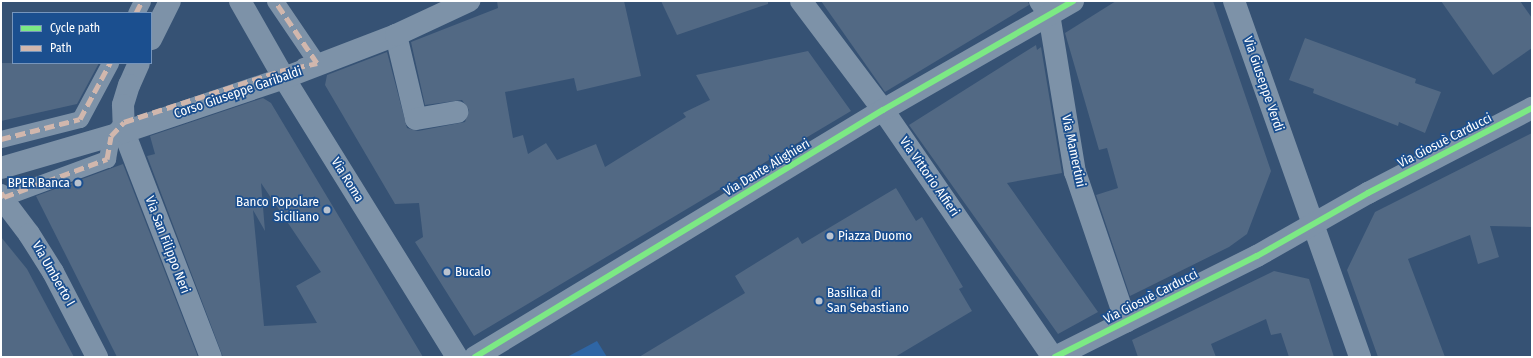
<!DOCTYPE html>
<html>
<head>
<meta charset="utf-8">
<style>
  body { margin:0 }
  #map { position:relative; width:1533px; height:358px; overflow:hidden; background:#365274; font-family:"Fira Sans Condensed",sans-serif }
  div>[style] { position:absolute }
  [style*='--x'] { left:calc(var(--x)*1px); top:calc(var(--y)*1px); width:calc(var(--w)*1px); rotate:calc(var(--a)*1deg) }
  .green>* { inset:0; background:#2f66a5 }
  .building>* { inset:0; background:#526984 }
  .pedestrian>* { height:17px; margin:-8.5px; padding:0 8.5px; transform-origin:8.5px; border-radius:8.5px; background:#7d92a8 }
  .minor>* { height:22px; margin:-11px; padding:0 11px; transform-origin:11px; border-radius:11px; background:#7d92a8 }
  .tertiary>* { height:22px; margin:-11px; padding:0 11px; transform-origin:11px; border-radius:11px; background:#7d92a8 }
  .quiet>* { height:5px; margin-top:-2.5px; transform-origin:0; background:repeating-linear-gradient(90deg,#d1b7ad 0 10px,transparent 0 15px) }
  .cycleway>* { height:6px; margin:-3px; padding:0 3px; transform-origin:3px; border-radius:3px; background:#7ce984 }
  .dots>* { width:11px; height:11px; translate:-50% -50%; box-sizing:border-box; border:2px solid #1b4f8f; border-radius:50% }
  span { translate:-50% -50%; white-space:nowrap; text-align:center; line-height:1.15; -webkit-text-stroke:3.5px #1b4f8f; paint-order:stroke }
  .street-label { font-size:13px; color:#fff }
  .poi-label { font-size:13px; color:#fff }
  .right { translate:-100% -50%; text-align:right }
  .left { translate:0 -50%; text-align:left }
  .frame { position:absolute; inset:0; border:2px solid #fff; pointer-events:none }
  .legend { position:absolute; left:12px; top:12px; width:140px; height:52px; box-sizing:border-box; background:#1b4f8f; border:1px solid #7695bc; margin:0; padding:5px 7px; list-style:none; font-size:12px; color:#fff }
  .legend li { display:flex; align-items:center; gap:8px; height:20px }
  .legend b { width:20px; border:1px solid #7695bc }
</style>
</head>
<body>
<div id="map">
  <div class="green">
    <div style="clip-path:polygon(597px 341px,607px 357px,567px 357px)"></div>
  </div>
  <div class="building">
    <div style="clip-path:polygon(497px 1px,624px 1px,641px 76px,577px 91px,574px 78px,505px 92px,513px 138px,523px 135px,528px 154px,546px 143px,557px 160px,596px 144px,605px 167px,686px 117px,683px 113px,710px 100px,696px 75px,808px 51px,851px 111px,474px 336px,415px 242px,423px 237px,419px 203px,395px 204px,325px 85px,327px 75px,387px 52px,407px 128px,418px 131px,465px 122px,469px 110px,462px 100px,425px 105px,411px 42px,498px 8px)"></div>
    <div style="clip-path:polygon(661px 1px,768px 1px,768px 4px,677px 35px)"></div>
    <div style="clip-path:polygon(821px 1px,1028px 1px,1029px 5px,885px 92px)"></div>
    <div style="clip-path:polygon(1116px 1px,1213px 1px,1271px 171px,1247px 234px,1229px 247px,1130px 296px,1096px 195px,1118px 188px,1107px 148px,1099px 150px,1065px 33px)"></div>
    <div style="clip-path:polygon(1441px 1px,1520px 1px,1532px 18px,1532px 48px,1493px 75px)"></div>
    <div style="clip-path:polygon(1305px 38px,1416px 79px,1415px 83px,1441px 92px,1425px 133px,1399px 122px,1398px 126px,1313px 93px,1314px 89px,1289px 80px)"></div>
    <div style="clip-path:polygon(1036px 45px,1037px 50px,1041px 47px,1062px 173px,1007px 183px,1098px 312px,1058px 334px,909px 125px)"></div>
    <div style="clip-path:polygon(1px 63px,99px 63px,77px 104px,1px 121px)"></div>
    <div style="clip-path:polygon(evenodd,263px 98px,271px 103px,423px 357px,223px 357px,147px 156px,155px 154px,150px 136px,263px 98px,261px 183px,321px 272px,296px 286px,317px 323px,264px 326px,253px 210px,265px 231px,261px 183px)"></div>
    <div style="clip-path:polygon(1532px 133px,1532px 227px,1490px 226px,1499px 257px,1478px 264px,1470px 235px,1408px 259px,1445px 357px,1378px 357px,1347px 270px,1375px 212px)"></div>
    <div style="clip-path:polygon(123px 164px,198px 357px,117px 357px,36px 196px)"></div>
    <div style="clip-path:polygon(896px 188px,916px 221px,922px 217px,963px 287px,959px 289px,972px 311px,895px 357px,639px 357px,745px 293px,735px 276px,798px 237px,802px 244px)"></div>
    <div style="clip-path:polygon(1px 237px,27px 269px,74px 357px,1px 357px)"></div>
    <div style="clip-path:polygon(1274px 271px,1309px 279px,1334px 357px,1289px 357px,1281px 333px,1271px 335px,1266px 319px,1211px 344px,1216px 357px,1138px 357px,1132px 340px)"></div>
  </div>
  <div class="pedestrian">
    <div style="--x:275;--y:1;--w:75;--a:55.9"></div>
    <div style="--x:317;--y:63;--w:14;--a:168"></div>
    <div style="--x:136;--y:13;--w:13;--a:-63"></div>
    <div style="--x:1;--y:139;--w:81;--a:-14.2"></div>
    <div style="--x:80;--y:119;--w:64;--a:-61.8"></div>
    <div style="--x:1;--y:192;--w:6;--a:59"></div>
    <div style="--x:4;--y:197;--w:110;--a:-20.3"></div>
    <div style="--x:107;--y:159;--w:23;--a:-80"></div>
    <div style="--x:111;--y:136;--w:11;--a:-49"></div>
  </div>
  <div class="minor">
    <div style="--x:240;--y:1;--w:89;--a:60.3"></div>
    <div style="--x:284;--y:78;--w:328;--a:58.2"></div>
    <div style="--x:801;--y:1;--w:136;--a:53"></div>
    <div style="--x:883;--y:110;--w:300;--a:55.5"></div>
    <div style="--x:1040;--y:1;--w:16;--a:55"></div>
    <div style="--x:1049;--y:14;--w:160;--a:80.7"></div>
    <div style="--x:1075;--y:172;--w:158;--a:71.2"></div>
    <div style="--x:1234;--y:1;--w:378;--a:70.5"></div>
    <div style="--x:396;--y:35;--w:86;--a:76.6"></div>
    <div style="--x:416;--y:119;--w:42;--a:-9.7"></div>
    <div style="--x:151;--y:39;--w:42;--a:-63.4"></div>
    <div style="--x:139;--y:63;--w:24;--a:114"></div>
    <div style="--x:129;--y:85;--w:21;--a:107"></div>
    <div style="--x:123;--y:105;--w:27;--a:88"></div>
    <div style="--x:124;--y:132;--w:241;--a:68.9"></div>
    <div style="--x:1;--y:168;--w:128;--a:-16.3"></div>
    <div style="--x:124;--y:132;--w:169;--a:-18.6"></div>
    <div style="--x:284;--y:78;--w:120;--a:-21"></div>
    <div style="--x:396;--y:35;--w:81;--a:-25"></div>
    <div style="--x:475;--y:357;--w:477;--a:-31.2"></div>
    <div style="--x:883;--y:110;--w:219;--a:-29.8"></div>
    <div style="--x:1055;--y:357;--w:226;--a:-26.6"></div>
    <div style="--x:1257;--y:256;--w:128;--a:-29.6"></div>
    <div style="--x:1368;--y:193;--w:185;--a:-27.4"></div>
  </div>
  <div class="tertiary">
    <div style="--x:1;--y:197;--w:46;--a:52.9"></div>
    <div style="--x:29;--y:234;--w:45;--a:57.7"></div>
    <div style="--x:53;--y:272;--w:96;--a:62.6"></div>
  </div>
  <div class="quiet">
    <div style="--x:136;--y:13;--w:13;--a:-63"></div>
    <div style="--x:1;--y:139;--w:81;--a:-14.2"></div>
    <div style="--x:80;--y:119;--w:64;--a:-61.8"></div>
    <div style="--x:1;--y:192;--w:6;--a:59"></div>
    <div style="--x:4;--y:197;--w:110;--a:-20.3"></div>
    <div style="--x:107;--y:159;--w:23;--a:-80"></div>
    <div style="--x:111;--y:136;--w:19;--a:-47"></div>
    <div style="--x:124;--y:122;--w:164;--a:-18.1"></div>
    <div style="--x:280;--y:71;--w:38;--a:-12"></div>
    <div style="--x:317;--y:63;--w:75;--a:-124.1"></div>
  </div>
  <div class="cycleway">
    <div style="--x:475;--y:357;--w:477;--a:-31.2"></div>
    <div style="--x:883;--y:110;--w:219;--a:-29.8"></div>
    <div style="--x:1055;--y:357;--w:226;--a:-26.6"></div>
    <div style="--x:1257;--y:256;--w:128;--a:-29.6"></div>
    <div style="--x:1368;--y:193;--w:185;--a:-27.4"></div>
  </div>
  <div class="dots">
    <div style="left:78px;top:183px;background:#b9c2ce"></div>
    <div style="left:327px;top:210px;background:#b9c2ce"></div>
    <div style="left:830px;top:236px;background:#b9c2ce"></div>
    <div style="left:447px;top:272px;background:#b9c2ce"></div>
    <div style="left:819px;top:301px;background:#b9c2ce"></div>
  </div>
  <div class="street-label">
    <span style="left:1263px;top:84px;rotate:71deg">Via Giuseppe Verdi</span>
    <span style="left:238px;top:93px;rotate:-19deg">Corso Giuseppe Garibaldi</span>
    <span style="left:1445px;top:141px;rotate:-27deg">Via Giosuè Carducci</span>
    <span style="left:1073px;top:151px;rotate:78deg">Via Mamertini</span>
    <span style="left:767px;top:168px;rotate:-31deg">Via Dante Alighieri</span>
    <span style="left:929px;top:177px;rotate:55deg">Via Vittorio Alfieri</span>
    <span style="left:347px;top:180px;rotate:58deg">Via Roma</span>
    <span style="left:167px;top:245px;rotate:69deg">Via San Filippo Neri</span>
    <span style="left:53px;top:274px;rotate:60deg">Via Umberto I</span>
    <span style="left:1151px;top:297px;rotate:-27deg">Via Giosuè Carducci</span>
  </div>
  <div class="poi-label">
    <span class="right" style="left:70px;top:183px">BPER Banca</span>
    <span class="right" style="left:319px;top:210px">Banco Popolare<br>Siciliano</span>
    <span class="left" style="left:838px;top:236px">Piazza Duomo</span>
    <span class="left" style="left:455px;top:272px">Bucalo</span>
    <span class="left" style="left:827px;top:301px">Basilica di<br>San Sebastiano</span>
  </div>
  <div class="frame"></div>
  <ul class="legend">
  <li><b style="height:5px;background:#7ce984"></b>Cycle path</li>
  <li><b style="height:5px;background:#d1b7ad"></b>Path</li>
  </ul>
</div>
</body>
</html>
